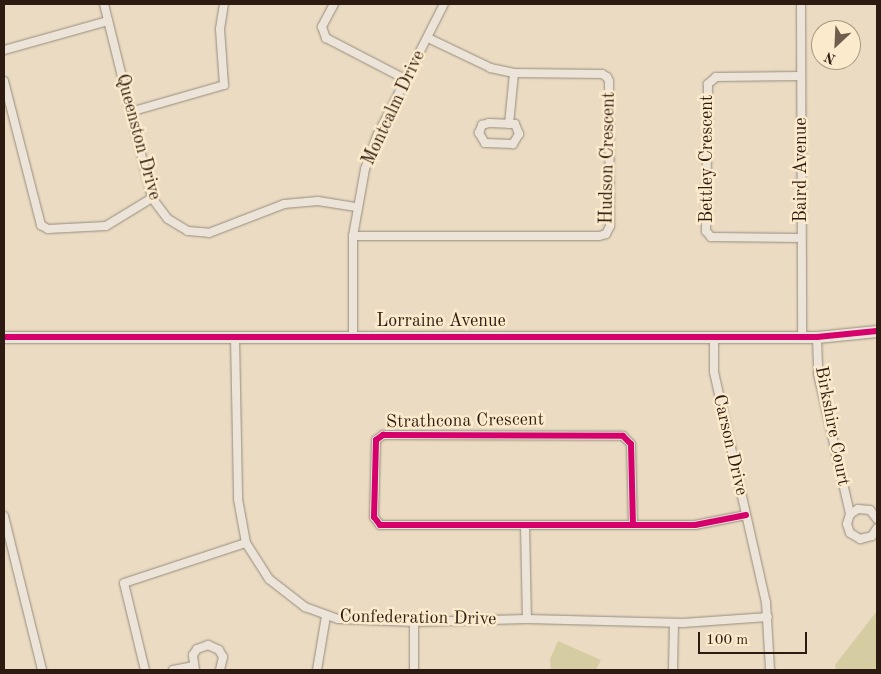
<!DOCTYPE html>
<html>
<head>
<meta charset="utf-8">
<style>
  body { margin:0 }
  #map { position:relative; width:881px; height:674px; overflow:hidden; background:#eadbc2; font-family:"Old Standard TT",serif }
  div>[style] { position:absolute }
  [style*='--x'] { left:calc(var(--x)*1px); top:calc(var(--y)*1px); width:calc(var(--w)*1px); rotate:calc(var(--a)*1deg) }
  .green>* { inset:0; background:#d5cca2 }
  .roads { filter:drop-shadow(0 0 1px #978c7d) drop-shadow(0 0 1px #978c7d) }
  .street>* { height:8px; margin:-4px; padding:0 4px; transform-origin:4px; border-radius:4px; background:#ece4d8 }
  .secondary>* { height:11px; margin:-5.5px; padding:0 5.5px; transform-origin:5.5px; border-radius:5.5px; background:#ece4d8 }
  .cycleway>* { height:6px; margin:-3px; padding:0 3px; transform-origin:3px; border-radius:3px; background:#d6006c }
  span { translate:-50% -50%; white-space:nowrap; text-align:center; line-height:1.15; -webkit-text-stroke:5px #fceacc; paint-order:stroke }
  .street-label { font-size:18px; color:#2d1a10 }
  .frame { position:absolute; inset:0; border:5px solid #2d1a10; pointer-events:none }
  .north { position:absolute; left:811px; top:20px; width:50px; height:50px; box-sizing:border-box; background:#fceacc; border:1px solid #a99781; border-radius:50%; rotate:205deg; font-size:14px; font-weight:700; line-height:20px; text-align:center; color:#2d1a10 }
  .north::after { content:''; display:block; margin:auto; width:18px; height:22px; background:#6f5e4e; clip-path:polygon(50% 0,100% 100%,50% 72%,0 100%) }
  .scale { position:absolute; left:698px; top:632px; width:109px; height:22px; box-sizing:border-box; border:2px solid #2d1a10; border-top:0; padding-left:6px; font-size:15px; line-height:18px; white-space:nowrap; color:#2d1a10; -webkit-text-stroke:4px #fceacc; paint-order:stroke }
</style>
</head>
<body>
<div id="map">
  <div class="green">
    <div style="clip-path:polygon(877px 611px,877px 670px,836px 670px,835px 665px)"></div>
    <div style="clip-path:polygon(558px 641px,601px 660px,596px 670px,551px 670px,550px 659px)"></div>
  </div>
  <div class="roads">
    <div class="street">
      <div style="--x:104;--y:4;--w:200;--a:76.1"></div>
      <div style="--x:152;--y:198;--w:26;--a:53"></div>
      <div style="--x:168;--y:219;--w:23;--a:31"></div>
      <div style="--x:188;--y:231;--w:21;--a:5"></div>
      <div style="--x:209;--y:233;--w:80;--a:-21.1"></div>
      <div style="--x:284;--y:204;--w:34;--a:-5"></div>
      <div style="--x:318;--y:201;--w:39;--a:9"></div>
      <div style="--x:334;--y:4;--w:26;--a:118"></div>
      <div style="--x:322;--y:27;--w:12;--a:70"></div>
      <div style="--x:326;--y:38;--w:89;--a:27.4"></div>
      <div style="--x:801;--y:4;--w:333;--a:89.8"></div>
      <div style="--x:4;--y:50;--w:108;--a:-15.6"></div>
      <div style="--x:800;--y:76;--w:84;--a:179.3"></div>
      <div style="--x:716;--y:77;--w:11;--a:139"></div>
      <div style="--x:708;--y:84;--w:147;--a:90.8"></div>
      <div style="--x:706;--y:231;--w:8;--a:50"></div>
      <div style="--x:711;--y:237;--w:90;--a:0.6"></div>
      <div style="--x:4;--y:81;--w:149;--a:75.6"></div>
      <div style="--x:41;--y:225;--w:8;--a:30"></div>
      <div style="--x:48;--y:229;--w:58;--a:-3"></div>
      <div style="--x:106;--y:226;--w:54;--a:-31.3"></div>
      <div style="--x:130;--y:112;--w:98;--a:-16"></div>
      <div style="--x:224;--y:85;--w:56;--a:-94.1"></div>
      <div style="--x:220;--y:29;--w:25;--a:-81"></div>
      <div style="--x:489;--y:123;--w:26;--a:2"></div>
      <div style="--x:515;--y:124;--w:11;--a:68"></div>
      <div style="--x:519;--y:134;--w:12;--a:121"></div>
      <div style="--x:513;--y:144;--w:28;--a:-178"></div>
      <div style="--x:485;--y:143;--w:12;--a:-121"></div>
      <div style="--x:479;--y:133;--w:9;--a:-69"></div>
      <div style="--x:482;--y:125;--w:7;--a:-16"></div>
      <div style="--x:509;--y:124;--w:51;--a:-84.4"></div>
      <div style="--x:353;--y:236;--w:246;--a:0"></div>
      <div style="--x:599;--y:236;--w:7;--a:-16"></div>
      <div style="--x:606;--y:234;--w:9;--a:-63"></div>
      <div style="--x:610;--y:226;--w:145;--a:-90.4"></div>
      <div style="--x:609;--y:81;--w:4;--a:-117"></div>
      <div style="--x:607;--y:77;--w:6;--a:-149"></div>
      <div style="--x:602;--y:74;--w:88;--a:-179.3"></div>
      <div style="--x:514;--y:73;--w:24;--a:-168"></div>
      <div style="--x:491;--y:68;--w:70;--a:-154.5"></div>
      <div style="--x:353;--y:336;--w:100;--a:-90"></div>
      <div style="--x:353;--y:236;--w:68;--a:-79.8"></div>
      <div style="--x:365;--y:169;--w:37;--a:-70"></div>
      <div style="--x:378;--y:134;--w:146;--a:-63.1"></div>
      <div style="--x:235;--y:337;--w:162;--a:88.9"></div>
      <div style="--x:238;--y:499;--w:45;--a:79.7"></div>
      <div style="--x:246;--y:543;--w:43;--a:57.4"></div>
      <div style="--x:269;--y:579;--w:46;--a:37.9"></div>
      <div style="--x:305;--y:607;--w:35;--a:20"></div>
      <div style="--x:338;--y:619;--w:76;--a:2.3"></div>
      <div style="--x:414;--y:622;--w:113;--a:-1.5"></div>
      <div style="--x:527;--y:619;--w:156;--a:1.5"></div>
      <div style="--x:683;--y:623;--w:85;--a:-4"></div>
      <div style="--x:714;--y:337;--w:35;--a:90"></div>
      <div style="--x:714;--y:372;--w:236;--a:77.3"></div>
      <div style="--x:766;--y:602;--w:68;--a:86.6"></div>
      <div style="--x:817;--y:337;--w:37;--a:88"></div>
      <div style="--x:818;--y:374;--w:144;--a:77.1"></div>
      <div style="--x:4;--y:516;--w:159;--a:76.1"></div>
      <div style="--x:877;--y:519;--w:11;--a:-128"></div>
      <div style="--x:870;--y:510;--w:12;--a:-175"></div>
      <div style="--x:858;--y:509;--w:9;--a:148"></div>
      <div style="--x:850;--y:514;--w:10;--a:107"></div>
      <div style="--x:847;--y:524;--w:9;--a:72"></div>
      <div style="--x:850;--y:533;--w:12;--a:31"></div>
      <div style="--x:860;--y:539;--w:12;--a:-14"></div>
      <div style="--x:872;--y:536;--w:9;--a:-58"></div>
      <div style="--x:633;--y:525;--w:253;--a:180"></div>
      <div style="--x:380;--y:525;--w:10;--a:-127"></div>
      <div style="--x:374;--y:517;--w:77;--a:-88.5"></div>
      <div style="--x:376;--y:440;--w:9;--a:-36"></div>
      <div style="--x:383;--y:435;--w:240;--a:0.2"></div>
      <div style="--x:623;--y:436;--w:11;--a:45"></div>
      <div style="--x:631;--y:444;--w:81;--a:88.6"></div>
      <div style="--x:633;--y:525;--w:62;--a:0"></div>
      <div style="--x:695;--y:525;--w:52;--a:-11.1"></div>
      <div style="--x:525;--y:526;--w:93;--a:88.8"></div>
      <div style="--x:145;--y:670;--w:89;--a:-103.6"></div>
      <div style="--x:124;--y:583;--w:128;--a:-18.2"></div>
      <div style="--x:173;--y:670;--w:20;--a:-11"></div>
      <div style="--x:195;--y:670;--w:15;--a:-98"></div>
      <div style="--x:193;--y:655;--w:7;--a:-56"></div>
      <div style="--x:197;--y:649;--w:12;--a:-20"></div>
      <div style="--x:208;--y:645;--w:12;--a:24"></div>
      <div style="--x:219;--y:650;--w:8;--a:60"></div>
      <div style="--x:223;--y:657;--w:13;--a:103"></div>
      <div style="--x:317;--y:670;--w:55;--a:-80.5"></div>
      <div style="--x:414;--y:670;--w:48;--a:-90"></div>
      <div style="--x:673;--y:670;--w:47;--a:-88.8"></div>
    </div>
    <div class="secondary">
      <div style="--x:4;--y:337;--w:813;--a:0"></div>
      <div style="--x:817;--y:337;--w:60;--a:-5.7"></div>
    </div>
  </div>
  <div class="cycleway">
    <div style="--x:4;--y:337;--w:813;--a:0"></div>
    <div style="--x:817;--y:337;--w:60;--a:-5.7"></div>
    <div style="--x:633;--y:525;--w:253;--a:180"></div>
    <div style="--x:380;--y:525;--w:10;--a:-127"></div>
    <div style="--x:374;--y:517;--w:77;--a:-88.5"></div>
    <div style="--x:376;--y:440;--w:9;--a:-36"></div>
    <div style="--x:383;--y:435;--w:240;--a:0.2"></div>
    <div style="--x:623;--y:436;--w:11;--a:45"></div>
    <div style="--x:631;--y:444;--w:81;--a:88.6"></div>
    <div style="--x:633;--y:525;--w:62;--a:0"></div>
    <div style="--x:695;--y:525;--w:52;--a:-11.1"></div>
  </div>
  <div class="street-label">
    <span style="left:394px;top:108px;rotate:-65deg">Montcalm Drive</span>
    <span style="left:138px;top:137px;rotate:75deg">Queenston Drive</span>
    <span style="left:608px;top:158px;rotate:-89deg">Hudson Crescent</span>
    <span style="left:707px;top:159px;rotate:-90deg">Bettley Crescent</span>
    <span style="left:801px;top:170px;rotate:-90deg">Baird Avenue</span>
    <span style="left:441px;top:321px">Lorraine Avenue</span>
    <span style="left:465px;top:421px;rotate:-1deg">Strathcona Crescent</span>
    <span style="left:832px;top:426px;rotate:79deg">Birkshire Court</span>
    <span style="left:730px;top:445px;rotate:77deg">Carson Drive</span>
    <span style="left:418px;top:618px;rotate:1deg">Confederation Drive</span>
  </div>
  <div class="frame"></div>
  <div class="north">N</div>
  <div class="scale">100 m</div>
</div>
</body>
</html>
